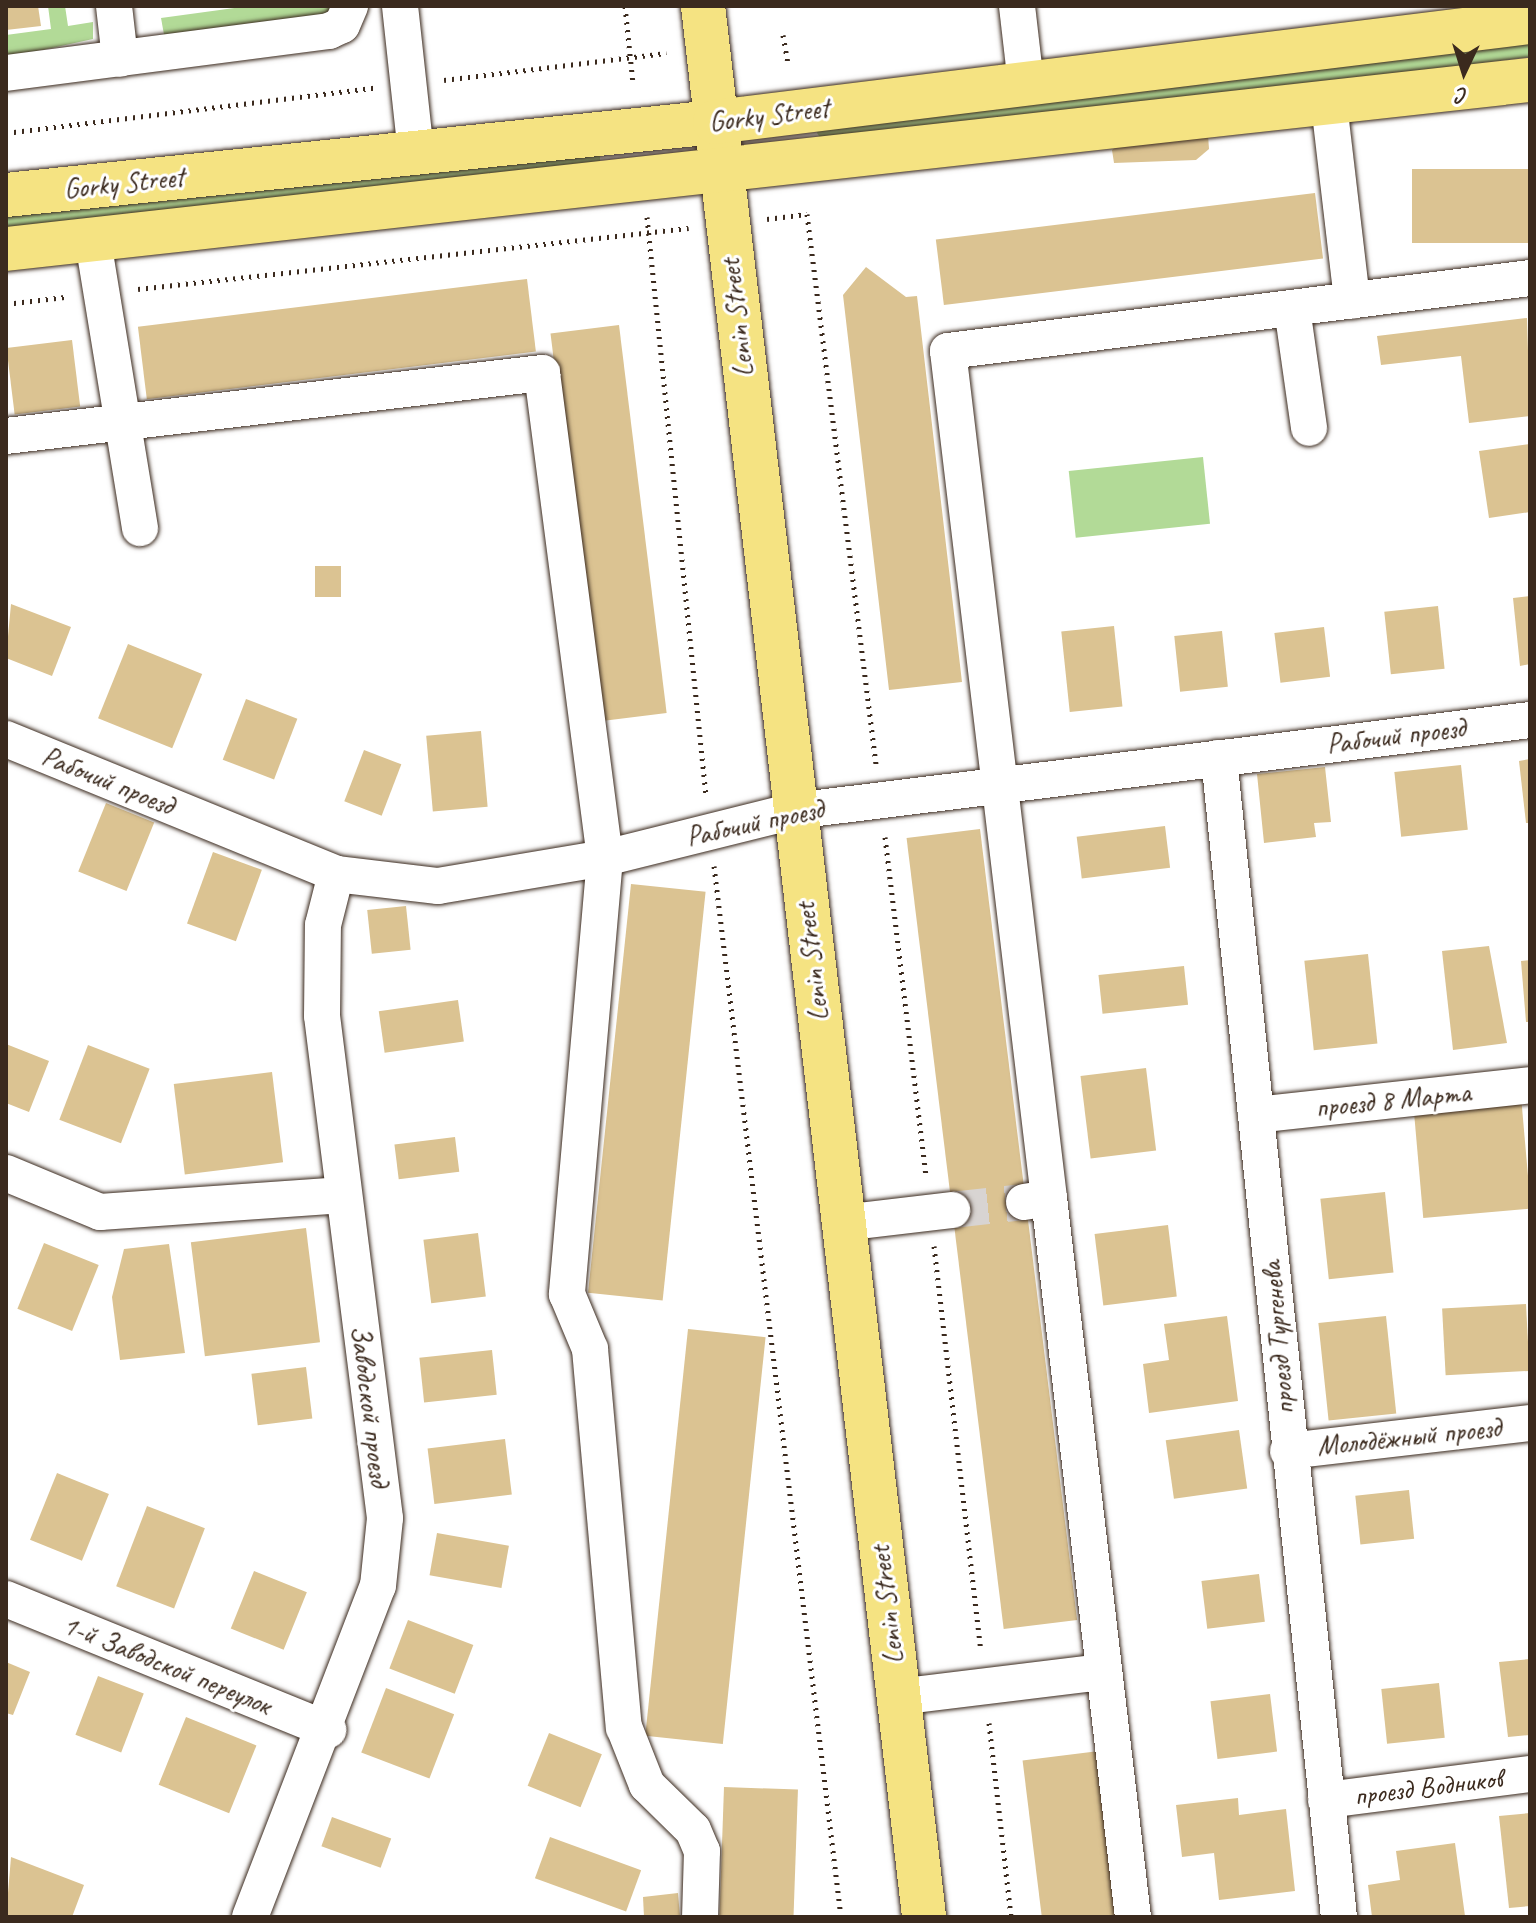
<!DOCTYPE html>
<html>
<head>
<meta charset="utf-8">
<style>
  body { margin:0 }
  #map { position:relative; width:1536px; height:1923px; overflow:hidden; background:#fff; font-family:Caveat,sans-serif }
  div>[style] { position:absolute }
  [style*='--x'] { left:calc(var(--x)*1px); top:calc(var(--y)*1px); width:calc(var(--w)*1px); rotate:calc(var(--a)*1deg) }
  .green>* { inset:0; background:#b2da97; transform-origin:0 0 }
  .building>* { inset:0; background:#dbc392; transform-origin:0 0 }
  .minor-tunnel>* { height:36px; margin-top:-18px; transform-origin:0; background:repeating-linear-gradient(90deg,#d8d4d2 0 36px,transparent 0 54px) }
  .path>* { height:5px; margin-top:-2.5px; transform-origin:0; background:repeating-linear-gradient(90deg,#3b2a1e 0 2px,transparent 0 8px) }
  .roads { filter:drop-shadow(0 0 2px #3b2a1e) drop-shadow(0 0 2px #3b2a1e) }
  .minor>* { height:36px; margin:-18px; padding:0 18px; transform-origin:18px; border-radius:18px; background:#fff }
  .major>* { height:44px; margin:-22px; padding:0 22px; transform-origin:22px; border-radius:22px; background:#f5e382 }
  span { translate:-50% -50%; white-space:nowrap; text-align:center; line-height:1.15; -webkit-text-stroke:6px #fff; paint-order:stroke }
  .street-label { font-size:28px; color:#3b2a1e }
  .frame { position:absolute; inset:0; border:8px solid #3b2a1e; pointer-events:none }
  .north { position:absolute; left:1424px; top:32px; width:80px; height:80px; -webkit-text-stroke:6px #fff; paint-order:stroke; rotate:184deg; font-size:22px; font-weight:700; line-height:32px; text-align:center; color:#3b2a1e }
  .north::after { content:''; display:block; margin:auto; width:28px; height:36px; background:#3b2a1e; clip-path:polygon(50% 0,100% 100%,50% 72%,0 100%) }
</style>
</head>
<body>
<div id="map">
  <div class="green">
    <div style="clip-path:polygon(48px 6px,65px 6px,68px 26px,93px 22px,93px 39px,6px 58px,6px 35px,51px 29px)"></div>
    <div style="clip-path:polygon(249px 6px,338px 6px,333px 16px,165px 40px,161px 18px)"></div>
    <div style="clip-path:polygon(1530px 35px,1530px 57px,836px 145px,825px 145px,817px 133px,821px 122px)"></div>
    <div style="clip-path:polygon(600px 149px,600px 168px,6px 232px,6px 208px)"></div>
    <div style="left:1203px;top:457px;width:67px;height:135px;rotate:84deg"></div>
  </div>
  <div class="building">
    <div style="clip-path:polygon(6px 6px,38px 6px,41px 26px,6px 30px)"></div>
    <div style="clip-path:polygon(1208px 135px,1209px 149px,1196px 160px,1114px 163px,1112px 150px,1127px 137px)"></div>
    <div style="left:1530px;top:169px;width:74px;height:118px;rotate:90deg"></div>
    <div style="left:1315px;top:193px;width:66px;height:382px;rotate:83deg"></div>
    <div style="clip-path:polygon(866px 267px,906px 297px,917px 296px,962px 682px,889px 690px,843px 295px)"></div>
    <div style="left:527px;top:279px;width:73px;height:392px;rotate:83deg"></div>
    <div style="clip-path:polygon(1527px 318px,1530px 416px,1469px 423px,1461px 356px,1381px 365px,1377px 336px)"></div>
    <div style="left:619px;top:325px;width:391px;height:69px;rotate:83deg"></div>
    <div style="left:72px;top:340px;width:67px;height:66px;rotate:83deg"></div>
    <div style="clip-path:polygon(1530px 444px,1530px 512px,1489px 518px,1479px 451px)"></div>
    <div style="left:315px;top:566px;width:26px;height:31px"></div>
    <div style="clip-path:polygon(1530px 596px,1530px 664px,1520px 666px,1513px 598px)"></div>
    <div style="clip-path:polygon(11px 604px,71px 627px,52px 676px,6px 658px)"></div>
    <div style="left:1438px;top:606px;width:63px;height:54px;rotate:84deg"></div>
    <div style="left:1114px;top:626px;width:81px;height:53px;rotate:84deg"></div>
    <div style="left:1324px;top:627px;width:50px;height:50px;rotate:83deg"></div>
    <div style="left:1222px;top:631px;width:56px;height:48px;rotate:84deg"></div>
    <div style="left:128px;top:644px;width:80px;height:80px;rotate:22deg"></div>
    <div style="left:246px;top:699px;width:55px;height:65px;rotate:21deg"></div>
    <div style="left:481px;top:731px;width:76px;height:55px;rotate:85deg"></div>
    <div style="left:364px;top:750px;width:40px;height:55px;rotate:21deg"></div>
    <div style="clip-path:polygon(1530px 759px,1530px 823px,1526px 823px,1519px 761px)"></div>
    <div style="left:1461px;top:765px;width:65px;height:67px;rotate:84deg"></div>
    <div style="clip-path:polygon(1325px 767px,1331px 822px,1314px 823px,1316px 837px,1264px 843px,1257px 774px)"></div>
    <div style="left:106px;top:803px;width:52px;height:74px;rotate:22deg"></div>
    <div style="left:1165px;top:826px;width:42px;height:89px;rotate:83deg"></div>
    <div style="left:980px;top:829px;width:797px;height:74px;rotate:83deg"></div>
    <div style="left:213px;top:852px;width:52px;height:76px;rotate:20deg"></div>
    <div style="left:631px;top:884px;width:75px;height:411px;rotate:6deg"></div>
    <div style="left:406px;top:906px;width:44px;height:39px;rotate:84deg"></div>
    <div style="clip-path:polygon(1489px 946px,1507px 1043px,1453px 1050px,1442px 951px)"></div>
    <div style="left:1368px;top:954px;width:90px;height:64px;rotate:84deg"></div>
    <div style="clip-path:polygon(1530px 960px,1530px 1022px,1526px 1022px,1521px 961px)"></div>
    <div style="left:1184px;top:966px;width:39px;height:86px;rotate:84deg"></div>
    <div style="left:458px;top:1000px;width:42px;height:80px;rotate:82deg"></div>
    <div style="clip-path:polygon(6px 1044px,49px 1061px,29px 1112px,6px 1103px)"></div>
    <div style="left:88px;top:1045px;width:66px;height:80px;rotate:21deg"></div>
    <div style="left:1146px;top:1068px;width:83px;height:66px;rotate:83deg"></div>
    <div style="left:272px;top:1072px;width:91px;height:99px;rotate:83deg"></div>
    <div style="left:1521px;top:1096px;width:113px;height:108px;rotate:85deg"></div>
    <div style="left:455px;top:1137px;width:35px;height:61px;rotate:83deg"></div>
    <div style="left:1385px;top:1192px;width:81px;height:65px;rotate:84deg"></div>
    <div style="left:1168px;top:1225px;width:72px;height:74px;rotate:83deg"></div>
    <div style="left:306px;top:1228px;width:115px;height:116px;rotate:83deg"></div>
    <div style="left:478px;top:1233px;width:64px;height:55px;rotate:83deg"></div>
    <div style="left:44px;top:1243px;width:59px;height:71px;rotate:22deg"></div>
    <div style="clip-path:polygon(169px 1244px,185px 1353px,120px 1360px,112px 1297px,124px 1249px)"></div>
    <div style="left:1526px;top:1304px;width:67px;height:84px;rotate:87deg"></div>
    <div style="clip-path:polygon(1227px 1316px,1238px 1401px,1149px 1413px,1143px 1364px,1169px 1360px,1164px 1324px)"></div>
    <div style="left:1386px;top:1316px;width:98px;height:68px;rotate:84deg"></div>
    <div style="left:688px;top:1329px;width:78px;height:409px;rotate:6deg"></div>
    <div style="left:492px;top:1350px;width:45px;height:73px;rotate:84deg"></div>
    <div style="left:306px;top:1367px;width:52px;height:55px;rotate:83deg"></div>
    <div style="left:1239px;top:1430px;width:59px;height:74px;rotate:82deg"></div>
    <div style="left:505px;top:1439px;width:56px;height:78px;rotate:83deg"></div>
    <div style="left:57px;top:1473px;width:56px;height:72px;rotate:22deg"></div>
    <div style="left:1409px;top:1490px;width:49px;height:54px;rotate:84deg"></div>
    <div style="left:147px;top:1506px;width:62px;height:86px;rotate:21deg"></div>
    <div style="left:437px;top:1533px;width:73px;height:43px;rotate:10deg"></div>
    <div style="left:254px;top:1571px;width:57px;height:62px;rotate:22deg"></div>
    <div style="left:1259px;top:1574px;width:48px;height:58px;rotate:83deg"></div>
    <div style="left:408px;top:1620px;width:70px;height:52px;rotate:21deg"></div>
    <div style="clip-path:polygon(1530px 1659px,1530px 1735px,1508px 1737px,1499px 1662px)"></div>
    <div style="clip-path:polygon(6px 1662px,30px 1672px,13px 1715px,6px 1713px)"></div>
    <div style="left:98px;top:1676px;width:49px;height:63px;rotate:21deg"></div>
    <div style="left:1439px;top:1683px;width:55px;height:58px;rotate:84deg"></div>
    <div style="left:386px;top:1688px;width:73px;height:69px;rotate:21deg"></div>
    <div style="left:1270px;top:1694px;width:58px;height:60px;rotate:83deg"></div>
    <div style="left:186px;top:1717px;width:76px;height:73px;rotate:22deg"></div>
    <div style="left:549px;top:1733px;width:57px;height:57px;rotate:22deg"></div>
    <div style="left:1099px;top:1751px;width:167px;height:77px;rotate:83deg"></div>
    <div style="left:724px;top:1787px;width:74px;height:130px;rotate:2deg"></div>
    <div style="clip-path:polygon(1238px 1798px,1239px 1815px,1286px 1809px,1295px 1891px,1219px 1900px,1214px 1853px,1182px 1857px,1176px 1805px)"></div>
    <div style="clip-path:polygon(1530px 1813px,1530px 1906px,1509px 1908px,1499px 1816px)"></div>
    <div style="left:332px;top:1817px;width:63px;height:31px;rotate:20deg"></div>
    <div style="left:550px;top:1837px;width:97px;height:44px;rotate:20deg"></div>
    <div style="clip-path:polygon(1455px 1843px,1465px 1916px,1372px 1917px,1368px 1885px,1400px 1880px,1396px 1851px)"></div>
    <div style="clip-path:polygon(11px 1857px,84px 1885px,72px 1917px,6px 1917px)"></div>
    <div style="clip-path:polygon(678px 1893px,680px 1917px,644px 1917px,643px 1897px)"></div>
  </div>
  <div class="minor-tunnel">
    <div style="--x:952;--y:1210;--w:72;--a:-6.3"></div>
  </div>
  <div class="path">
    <div style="--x:625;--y:6;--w:78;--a:84.1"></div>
    <div style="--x:783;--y:35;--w:29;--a:80"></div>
    <div style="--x:444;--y:80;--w:224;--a:-6.9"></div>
    <div style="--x:6;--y:133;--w:371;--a:-7"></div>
    <div style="--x:647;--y:217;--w:582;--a:84.18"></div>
    <div style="--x:767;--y:219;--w:40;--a:-7.1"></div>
    <div style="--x:807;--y:214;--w:554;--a:82.85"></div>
    <div style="--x:138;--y:289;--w:554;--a:-6.32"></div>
    <div style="--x:6;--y:304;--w:59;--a:-6.8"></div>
    <div style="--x:885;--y:837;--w:342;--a:83.1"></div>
    <div style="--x:714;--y:866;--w:1059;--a:83.11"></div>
    <div style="--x:934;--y:1246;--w:407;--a:83.4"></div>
    <div style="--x:989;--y:1723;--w:195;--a:83.5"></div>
  </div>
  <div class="roads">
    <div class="minor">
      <div style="--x:114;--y:6;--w:53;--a:83.5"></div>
      <div style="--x:400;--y:6;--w:148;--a:83.8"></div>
      <div style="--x:1017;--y:6;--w:79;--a:83.4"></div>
      <div style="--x:6;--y:73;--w:326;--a:-7.4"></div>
      <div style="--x:329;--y:31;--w:14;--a:-25"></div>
      <div style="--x:342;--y:25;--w:21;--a:-67"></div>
      <div style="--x:1329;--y:104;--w:198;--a:83.3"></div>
      <div style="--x:93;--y:241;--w:291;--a:80.7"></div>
      <div style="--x:1292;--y:308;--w:121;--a:81.9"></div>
      <div style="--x:6;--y:436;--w:540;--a:-6.7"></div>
      <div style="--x:542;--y:373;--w:489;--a:82.6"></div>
      <div style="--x:605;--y:858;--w:438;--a:95"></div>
      <div style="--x:567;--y:1294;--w:60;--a:67.3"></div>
      <div style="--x:590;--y:1349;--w:380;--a:84.9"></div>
      <div style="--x:624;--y:1727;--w:62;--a:68.4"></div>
      <div style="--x:647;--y:1785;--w:64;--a:44.4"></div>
      <div style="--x:693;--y:1830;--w:23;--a:67"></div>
      <div style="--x:702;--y:1851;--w:66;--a:91.7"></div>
      <div style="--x:6;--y:739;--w:357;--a:22.2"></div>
      <div style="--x:336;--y:874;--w:103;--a:6.7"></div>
      <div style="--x:438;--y:886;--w:169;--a:-9.5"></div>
      <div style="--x:605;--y:858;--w:195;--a:-14"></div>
      <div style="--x:794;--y:811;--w:742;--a:-7.05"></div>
      <div style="--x:1219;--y:758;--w:1165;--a:84.09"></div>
      <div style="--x:1256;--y:1115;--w:276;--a:-6.2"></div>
      <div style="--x:6;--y:1173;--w:102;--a:22.5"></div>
      <div style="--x:100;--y:1212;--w:244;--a:-4"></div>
      <div style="--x:1049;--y:1198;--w:853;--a:-96.8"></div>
      <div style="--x:948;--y:351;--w:587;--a:-7.15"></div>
      <div style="--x:1024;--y:1202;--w:25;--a:-9"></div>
      <div style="--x:1049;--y:1198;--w:724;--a:83.34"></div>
      <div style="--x:842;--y:1223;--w:111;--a:-6.7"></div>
      <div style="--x:1288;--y:1451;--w:244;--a:-6.6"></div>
      <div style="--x:6;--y:1599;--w:348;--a:22.1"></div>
      <div style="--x:898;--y:1697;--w:205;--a:-7"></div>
      <div style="--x:1326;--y:1800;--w:206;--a:-7.3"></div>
      <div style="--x:250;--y:1917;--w:355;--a:-68.9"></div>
      <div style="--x:378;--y:1586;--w:68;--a:-84.1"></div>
      <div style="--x:385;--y:1518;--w:506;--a:-97.15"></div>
      <div style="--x:322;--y:1016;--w:91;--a:-89.4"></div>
      <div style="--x:323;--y:925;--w:53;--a:-75.7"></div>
    </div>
    <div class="major">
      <div style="--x:703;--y:6;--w:1924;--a:83.4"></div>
      <div style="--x:6;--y:195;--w:713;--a:-5.88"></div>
      <div style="--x:715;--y:122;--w:821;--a:-7"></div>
      <div style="--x:6;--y:249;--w:1533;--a:-6.33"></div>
    </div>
  </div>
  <div class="street-label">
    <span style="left:769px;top:115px;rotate:-7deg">Gorky Street</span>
    <span style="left:124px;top:183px;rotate:-6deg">Gorky Street</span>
    <span style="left:737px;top:318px;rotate:-97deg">Lenin Street</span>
    <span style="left:1396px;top:736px;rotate:-7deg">Рабочий проезд</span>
    <span style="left:108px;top:781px;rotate:22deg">Рабочий проезд</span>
    <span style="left:755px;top:823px;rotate:-12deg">Рабочий проезд</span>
    <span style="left:812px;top:962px;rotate:-97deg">Lenin Street</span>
    <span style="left:1393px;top:1100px;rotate:-6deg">проезд 8 Марта</span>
    <span style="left:1278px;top:1338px;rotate:-95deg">проезд Тургенева</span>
    <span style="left:370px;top:1406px;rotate:83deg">Заводской проезд</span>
    <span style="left:1409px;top:1437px;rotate:-6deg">Молодёжный проезд</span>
    <span style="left:887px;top:1605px;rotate:-97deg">Lenin Street</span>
    <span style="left:167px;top:1665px;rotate:22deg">1-й Заводской переулок</span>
    <span style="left:1428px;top:1787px;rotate:-7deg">проезд Водников</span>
  </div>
  <div class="frame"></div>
  <div class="north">С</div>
</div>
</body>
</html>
